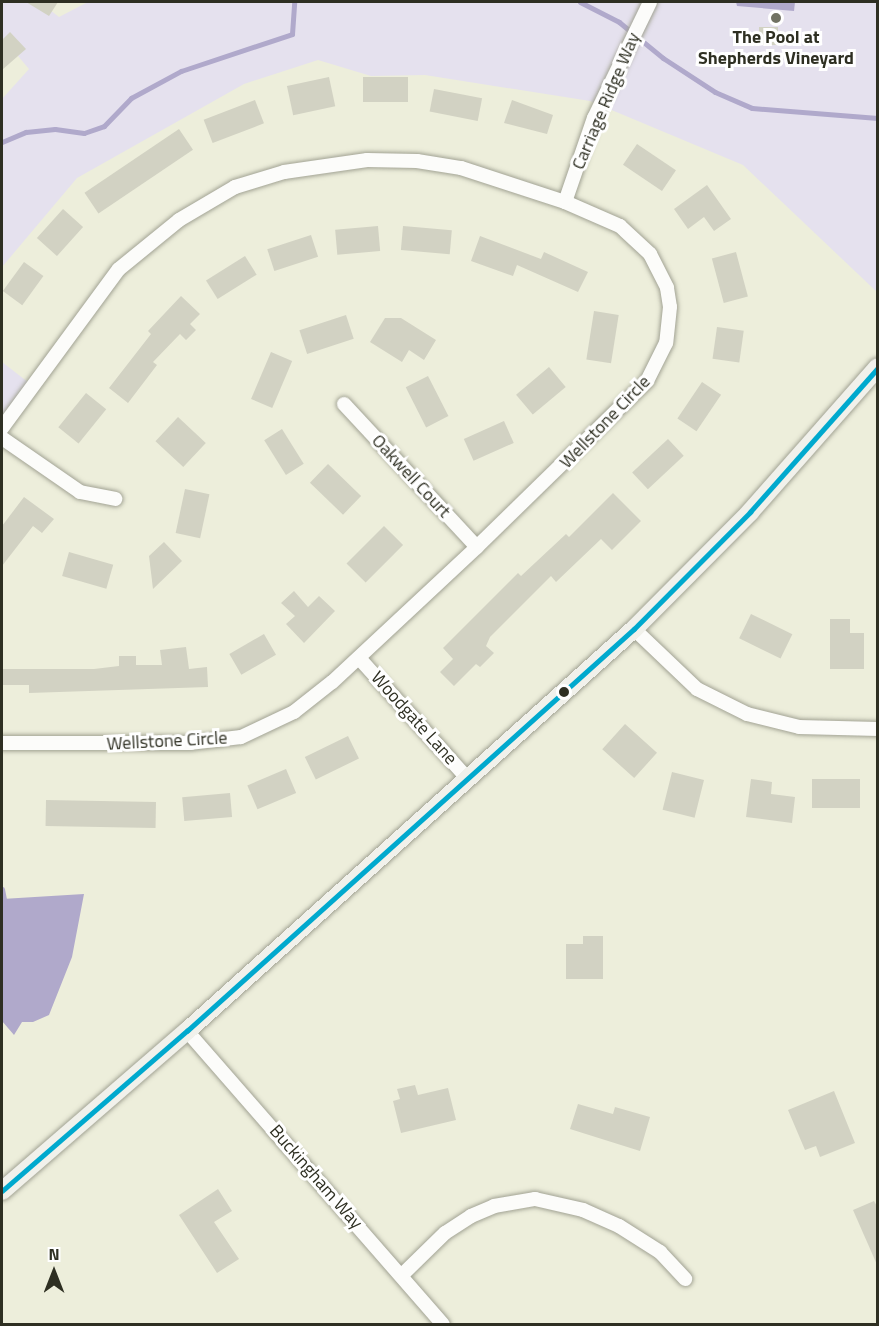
<!DOCTYPE html>
<html>
<head>
<meta charset="utf-8">
<style>
  body { margin:0 }
  #map { position:relative; width:879px; height:1326px; overflow:hidden; background:#edeedb; font-family:"Titillium Web",sans-serif }
  div>[style] { position:absolute }
  [style*='--x'] { left:calc(var(--x)*1px); top:calc(var(--y)*1px); width:calc(var(--w)*1px); rotate:calc(var(--a)*1deg) }
  .green>* { inset:0; background:#e5e1ee }
  .water>* { inset:0; background:#b0a9cb }
  .stream>* { height:5px; margin:-2.5px; padding:0 2.5px; transform-origin:2.5px; border-radius:2.5px; background:#b0a9cb }
  .building>* { inset:0; background:#d2d2c3; transform-origin:0 0 }
  .roads { filter:drop-shadow(0 0 2px #a2a394) drop-shadow(0 0 2px #a2a394) }
  .street>* { height:14px; margin:-7px; padding:0 7px; transform-origin:7px; border-radius:7px; background:#fcfcfa }
  .secondary>* { height:18px; margin:-9px; padding:0 9px; transform-origin:9px; border-radius:9px; background:#f1f1eb }
  .bus-1>* { height:4.5px; margin:-2.25px; padding:0 2.25px; transform-origin:2.25px; border-radius:2.25px; background:#00a9ce }
  .dots>* { width:16px; height:16px; translate:-50% -50%; box-sizing:border-box; border:3px solid #fff; border-radius:50% }
  span { translate:-50% -50%; white-space:nowrap; text-align:center; line-height:1.15; -webkit-text-stroke:6px #fff; paint-order:stroke }
  .poi-label { font-size:18px; color:#2e2f22; font-weight:700 }
  .street-label { font-size:18px; color:#2e2f22 }
  .frame { position:absolute; inset:0; border:3px solid #2e2f22; pointer-events:none }
  .north { position:absolute; left:24px; top:1242px; width:60px; height:60px; -webkit-text-stroke:4px #fff; paint-order:stroke; rotate:0deg; font-size:16px; font-weight:700; line-height:24px; text-align:center; color:#2e2f22 }
  .north::after { content:''; display:block; margin:auto; width:21px; height:27px; background:#2e2f22; clip-path:polygon(50% 0,100% 100%,50% 72%,0 100%) }
</style>
</head>
<body>
<div id="map">
  <div class="green">
    <div style="clip-path:polygon(2px 2px,40px 2px,59px 17px,88px 2px,877px 2px,878px 293px,743px 165px,590px 101px,425px 75px,371px 76px,318px 60px,244px 84px,77px 178px,2px 267px,2px 99px,29px 69px,2px 37px)"></div>
    <div style="clip-path:polygon(2px 362px,33px 386px,7px 421px,2px 416px)"></div>
  </div>
  <div class="water">
    <div style="clip-path:polygon(736px 2px,795px 2px,794px 11px,737px 6px)"></div>
    <div style="clip-path:polygon(84px 894px,72px 957px,49px 1015px,33px 1022px,22px 1022px,14px 1035px,2px 1021px,2px 899px)"></div>
  </div>
  <div class="stream">
    <div style="--x:580;--y:2;--w:44;--a:27.1"></div>
    <div style="--x:619;--y:22;--w:57;--a:39.3"></div>
    <div style="--x:663;--y:58;--w:62;--a:33.2"></div>
    <div style="--x:715;--y:92;--w:40;--a:23.4"></div>
    <div style="--x:752;--y:108;--w:126;--a:4.5"></div>
    <div style="--x:2;--y:142;--w:26;--a:-23"></div>
    <div style="--x:26;--y:132;--w:29;--a:-6"></div>
    <div style="--x:55;--y:129;--w:29;--a:8"></div>
    <div style="--x:84;--y:133;--w:21;--a:-19"></div>
    <div style="--x:104;--y:126;--w:39;--a:-46"></div>
    <div style="--x:131;--y:98;--w:57;--a:-28.4"></div>
    <div style="--x:181;--y:71;--w:117;--a:-18.4"></div>
    <div style="--x:292;--y:34;--w:32;--a:-86"></div>
    <div style="--x:2;--y:889;--w:15;--a:79"></div>
  </div>
  <div class="building">
    <div style="clip-path:polygon(26px 2px,58px 2px,49px 16px)"></div>
    <div style="left:759px;top:27px;width:19px;height:18px"></div>
    <div style="clip-path:polygon(10px 32px,26px 49px,2px 70px,2px 40px)"></div>
    <div style="left:329px;top:77px;width:30px;height:43px;rotate:78deg"></div>
    <div style="left:363px;top:77px;width:45px;height:25px"></div>
    <div style="left:434px;top:89px;width:49px;height:23px;rotate:11deg"></div>
    <div style="left:255px;top:100px;width:25px;height:55px;rotate:69deg"></div>
    <div style="clip-path:polygon(512px 100px,553px 115px,547px 134px,504px 123px)"></div>
    <div style="left:179px;top:129px;width:25px;height:114px;rotate:56deg"></div>
    <div style="left:637px;top:144px;width:47px;height:25px;rotate:34deg"></div>
    <div style="clip-path:polygon(707px 185px,731px 219px,714px 231px,704px 217px,688px 229px,674px 209px)"></div>
    <div style="left:63px;top:209px;width:27px;height:39px;rotate:42deg"></div>
    <div style="left:378px;top:226px;width:25px;height:43px;rotate:85deg"></div>
    <div style="left:403px;top:226px;width:49px;height:24px;rotate:5deg"></div>
    <div style="left:311px;top:235px;width:23px;height:46px;rotate:72deg"></div>
    <div style="clip-path:polygon(480px 236px,541px 259px,544px 252px,588px 272px,578px 292px,517px 265px,513px 276px,471px 261px)"></div>
    <div style="left:736px;top:252px;width:46px;height:25px;rotate:75deg"></div>
    <div style="left:245px;top:256px;width:22px;height:46px;rotate:58deg"></div>
    <div style="left:24px;top:262px;width:24px;height:36px;rotate:36deg"></div>
    <div style="clip-path:polygon(181px 296px,200px 314px,190px 324px,196px 330px,186px 340px,180px 334px,153px 362px,157px 365px,128px 403px,109px 388px,151px 334px,148px 331px)"></div>
    <div style="left:594px;top:311px;width:25px;height:49px;rotate:9deg"></div>
    <div style="left:346px;top:315px;width:25px;height:49px;rotate:72deg"></div>
    <div style="clip-path:polygon(385px 318px,401px 318px,436px 340px,424px 360px,409px 350px,402px 362px,370px 342px)"></div>
    <div style="left:717px;top:327px;width:27px;height:32px;rotate:8deg"></div>
    <div style="left:271px;top:352px;width:23px;height:51px;rotate:23deg"></div>
    <div style="left:549px;top:367px;width:26px;height:43px;rotate:50deg"></div>
    <div style="left:428px;top:376px;width:45px;height:25px;rotate:63deg"></div>
    <div style="left:702px;top:382px;width:23px;height:44px;rotate:34deg"></div>
    <div style="left:86px;top:393px;width:26px;height:44px;rotate:39deg"></div>
    <div style="left:178px;top:417px;width:38px;height:33px;rotate:43deg"></div>
    <div style="left:504px;top:421px;width:24px;height:44px;rotate:66deg"></div>
    <div style="left:282px;top:429px;width:41px;height:21px;rotate:58deg"></div>
    <div style="left:668px;top:439px;width:23px;height:49px;rotate:47deg"></div>
    <div style="left:328px;top:464px;width:46px;height:26px;rotate:44deg"></div>
    <div style="left:185px;top:489px;width:25px;height:45px;rotate:12deg"></div>
    <div style="clip-path:polygon(613px 493px,641px 521px,612px 550px,601px 539px,556px 582px,551px 576px,490px 637px,486px 646px,494px 653px,480px 667px,476px 664px,454px 686px,440px 672px,453px 659px,443px 648px,518px 573px,521px 576px,566px 534px,569px 537px)"></div>
    <div style="clip-path:polygon(24px 497px,54px 519px,42px 533px,33px 526px,2px 566px,2px 526px)"></div>
    <div style="left:384px;top:526px;width:27px;height:53px;rotate:45deg"></div>
    <div style="clip-path:polygon(164px 542px,182px 561px,153px 589px,149px 556px)"></div>
    <div style="left:69px;top:552px;width:46px;height:25px;rotate:16deg"></div>
    <div style="clip-path:polygon(294px 591px,308px 607px,319px 596px,335px 611px,304px 643px,286px 624px,295px 616px,281px 603px)"></div>
    <div style="left:751px;top:614px;width:46px;height:27px;rotate:26deg"></div>
    <div style="clip-path:polygon(830px 619px,850px 619px,850px 633px,864px 633px,864px 669px,830px 669px)"></div>
    <div style="left:264px;top:634px;width:24px;height:40px;rotate:60deg"></div>
    <div style="clip-path:polygon(186px 647px,189px 669px,207px 667px,208px 687px,29px 693px,29px 685px,2px 685px,2px 669px,94px 669px,119px 666px,119px 656px,136px 656px,136px 665px,162px 665px,160px 650px)"></div>
    <div style="left:625px;top:724px;width:43px;height:34px;rotate:42deg"></div>
    <div style="left:348px;top:736px;width:25px;height:48px;rotate:64deg"></div>
    <div style="left:286px;top:769px;width:26px;height:42px;rotate:67deg"></div>
    <div style="left:672px;top:772px;width:33px;height:39px;rotate:14deg"></div>
    <div style="clip-path:polygon(751px 779px,772px 782px,771px 794px,795px 797px,792px 823px,746px 817px)"></div>
    <div style="left:812px;top:779px;width:48px;height:29px"></div>
    <div style="left:230px;top:793px;width:24px;height:48px;rotate:85deg"></div>
    <div style="left:46px;top:800px;width:110px;height:26px;rotate:1deg"></div>
    <div style="clip-path:polygon(583px 936px,603px 936px,603px 979px,566px 979px,566px 944px,583px 944px)"></div>
    <div style="clip-path:polygon(415px 1085px,418px 1095px,448px 1088px,456px 1120px,401px 1133px,393px 1101px,400px 1099px,397px 1089px)"></div>
    <div style="clip-path:polygon(834px 1091px,855px 1143px,820px 1157px,816px 1146px,805px 1150px,788px 1110px)"></div>
    <div style="clip-path:polygon(578px 1104px,613px 1114px,615px 1107px,650px 1117px,640px 1151px,570px 1129px)"></div>
    <div style="clip-path:polygon(218px 1189px,232px 1211px,214px 1222px,239px 1259px,217px 1273px,179px 1215px)"></div>
    <div style="clip-path:polygon(874px 1201px,878px 1208px,878px 1267px,853px 1210px)"></div>
  </div>
  <div class="roads">
    <div class="street">
      <div style="--x:565;--y:202;--w:89;--a:-71"></div>
      <div style="--x:594;--y:118;--w:129;--a:-64.2"></div>
      <div style="--x:344;--y:404;--w:195;--a:47.1"></div>
      <div style="--x:2;--y:428;--w:197;--a:-53.7"></div>
      <div style="--x:119;--y:269;--w:77;--a:-39.2"></div>
      <div style="--x:179;--y:220;--w:65;--a:-30.5"></div>
      <div style="--x:235;--y:187;--w:51;--a:-17"></div>
      <div style="--x:284;--y:172;--w:84;--a:-8.2"></div>
      <div style="--x:367;--y:160;--w:50;--a:1.1"></div>
      <div style="--x:417;--y:161;--w:45;--a:9"></div>
      <div style="--x:461;--y:168;--w:109;--a:18.1"></div>
      <div style="--x:565;--y:202;--w:60;--a:23.6"></div>
      <div style="--x:620;--y:226;--w:41;--a:43"></div>
      <div style="--x:650;--y:254;--w:38;--a:63"></div>
      <div style="--x:667;--y:288;--w:19;--a:81"></div>
      <div style="--x:670;--y:307;--w:36;--a:96"></div>
      <div style="--x:666;--y:343;--w:42;--a:116.6"></div>
      <div style="--x:647;--y:381;--w:238;--a:135.7"></div>
      <div style="--x:477;--y:547;--w:198;--a:137"></div>
      <div style="--x:332;--y:682;--w:48;--a:141.7"></div>
      <div style="--x:294;--y:712;--w:59;--a:154.7"></div>
      <div style="--x:241;--y:737;--w:50;--a:173.2"></div>
      <div style="--x:191;--y:743;--w:189;--a:180"></div>
      <div style="--x:2;--y:438;--w:95;--a:34.7"></div>
      <div style="--x:80;--y:492;--w:36;--a:11"></div>
      <div style="--x:634;--y:629;--w:87;--a:43.6"></div>
      <div style="--x:697;--y:689;--w:56;--a:26.6"></div>
      <div style="--x:747;--y:714;--w:54;--a:14"></div>
      <div style="--x:799;--y:727;--w:79;--a:1.5"></div>
      <div style="--x:359;--y:658;--w:163;--a:48"></div>
      <div style="--x:187;--y:1031;--w:389;--a:48.9"></div>
      <div style="--x:402;--y:1275;--w:60;--a:-44.3"></div>
      <div style="--x:445;--y:1233;--w:31;--a:-33"></div>
      <div style="--x:471;--y:1216;--w:25;--a:-23"></div>
      <div style="--x:494;--y:1206;--w:42;--a:-9.7"></div>
      <div style="--x:535;--y:1199;--w:49;--a:12.9"></div>
      <div style="--x:583;--y:1210;--w:39;--a:24"></div>
      <div style="--x:619;--y:1226;--w:49;--a:32.4"></div>
      <div style="--x:660;--y:1252;--w:37;--a:47"></div>
    </div>
    <div class="secondary">
      <div style="--x:2;--y:1191;--w:245;--a:-40.9"></div>
      <div style="--x:187;--y:1031;--w:601;--a:-41.97"></div>
      <div style="--x:634;--y:629;--w:165;--a:-45.2"></div>
      <div style="--x:750;--y:512;--w:193;--a:-48.6"></div>
    </div>
  </div>
  <div class="bus-1">
    <div style="--x:2;--y:1191;--w:245;--a:-40.9"></div>
    <div style="--x:187;--y:1031;--w:601;--a:-41.97"></div>
    <div style="--x:634;--y:629;--w:165;--a:-45.2"></div>
    <div style="--x:750;--y:512;--w:193;--a:-48.4"></div>
  </div>
  <div class="dots">
    <div style="left:776px;top:18px;background:#717263"></div>
    <div style="left:564px;top:692px;background:#2e2f22"></div>
  </div>
  <div class="poi-label">
    <span style="left:776px;top:48px">The Pool at<br>Shepherds Vineyard</span>
  </div>
  <div class="street-label">
    <span style="left:606px;top:101px;rotate:-67deg">Carriage Ridge Way</span>
    <span style="left:605px;top:422px;rotate:-46deg">Wellstone Circle</span>
    <span style="left:411px;top:476px;rotate:47deg">Oakwell Court</span>
    <span style="left:414px;top:718px;rotate:48deg">Woodgate Lane</span>
    <span style="left:167px;top:741px;rotate:-3deg">Wellstone Circle</span>
    <span style="left:316px;top:1177px;rotate:49deg">Buckingham Way</span>
  </div>
  <div class="frame"></div>
  <div class="north">N</div>
</div>
</body>
</html>
